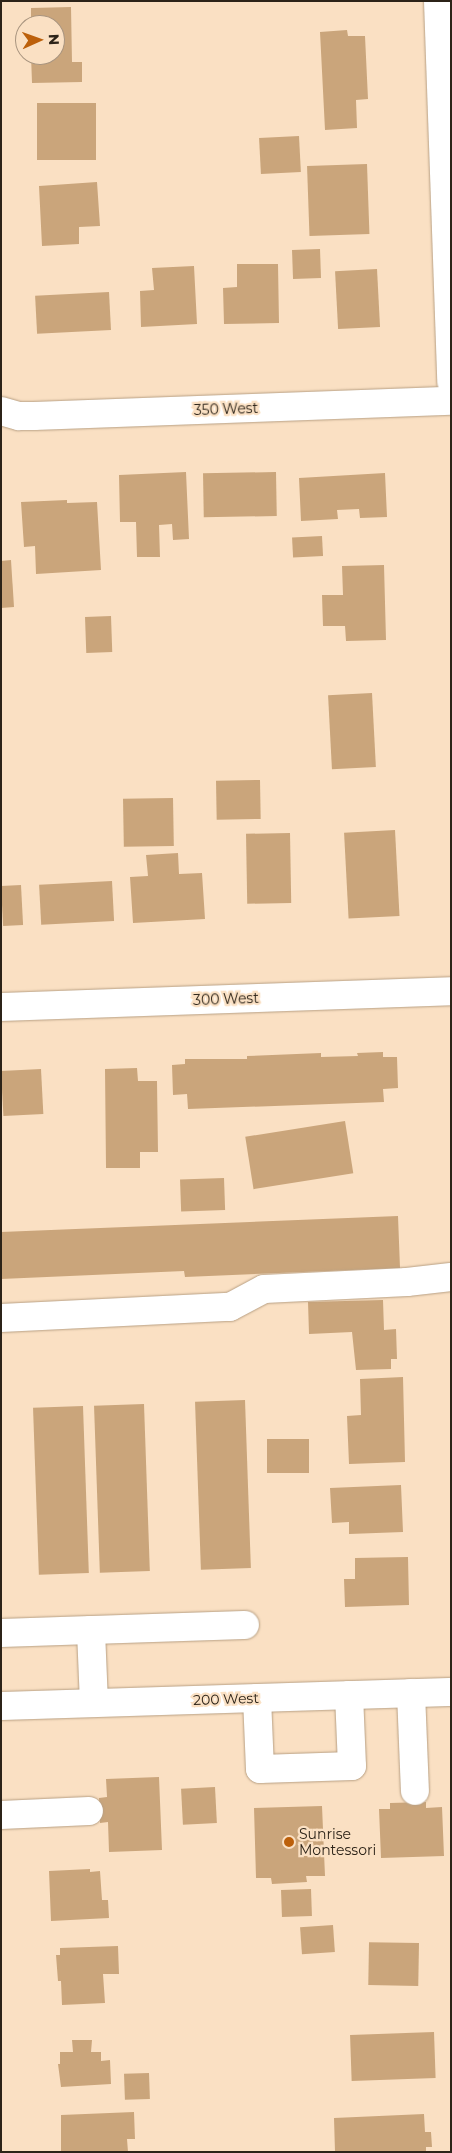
<!DOCTYPE html>
<html>
<head>
<meta charset="utf-8">
<style>
  body { margin:0 }
  #map { position:relative; width:452px; height:2153px; overflow:hidden; background:#fae0c3; font-family:Montserrat,sans-serif }
  div>[style] { position:absolute }
  [style*='--x'] { left:calc(var(--x)*1px); top:calc(var(--y)*1px); width:calc(var(--w)*1px); rotate:calc(var(--a)*1deg) }
  .building>* { inset:0; background:#caa57b; transform-origin:0 0 }
  .roads { filter:drop-shadow(0 0 1px #b8a084) drop-shadow(0 0 1px #b8a084) }
  .minor>* { height:28px; margin:-14px; padding:0 14px; transform-origin:14px; border-radius:14px; background:#fff }
  .major>* { height:28px; margin:-14px; padding:0 14px; transform-origin:14px; border-radius:14px; background:#fff }
  .dots>* { width:14px; height:14px; translate:-50% -50%; box-sizing:border-box; border:2px solid #fae0c3; border-radius:50% }
  span { translate:-50% -50%; white-space:nowrap; text-align:center; line-height:1.15; -webkit-text-stroke:4.5px #fae0c3; paint-order:stroke }
  .street-label { font-size:14px; color:#2c2318 }
  .poi-label { font-size:14px; color:#2c2318 }
  .left { translate:0 -50%; text-align:left }
  .frame { position:absolute; inset:0; border:2px solid #2c2318; pointer-events:none }
  .north { position:absolute; left:15px; top:15px; width:50px; height:50px; box-sizing:border-box; background:#fae0c3; border:1px solid #a8947f; border-radius:50%; rotate:88deg; font-size:14px; font-weight:700; line-height:20px; text-align:center; color:#2c2318 }
  .north::after { content:''; display:block; margin:auto; width:18px; height:22px; background:#bc600b; clip-path:polygon(50% 0,100% 100%,50% 72%,0 100%) }
</style>
</head>
<body>
<div id="map">
  <div class="building">
    <div style="clip-path:polygon(71px 7px,72px 62px,82px 62px,82px 82px,32px 83px,31px 55px,55px 55px,55px 25px,31px 25px,31px 8px)"></div>
    <div style="clip-path:polygon(347px 30px,348px 36px,365px 36px,368px 99px,356px 100px,357px 128px,325px 130px,320px 32px)"></div>
    <div style="left:96px;top:103px;width:57px;height:59px;rotate:90deg"></div>
    <div style="left:299px;top:136px;width:36px;height:40px;rotate:87deg"></div>
    <div style="left:367px;top:164px;width:70px;height:60px;rotate:88deg"></div>
    <div style="clip-path:polygon(97px 182px,100px 226px,79px 227px,79px 244px,42px 246px,39px 186px)"></div>
    <div style="left:320px;top:249px;width:29px;height:28px;rotate:88deg"></div>
    <div style="clip-path:polygon(237px 264px,278px 264px,279px 323px,224px 324px,223px 288px,237px 287px)"></div>
    <div style="clip-path:polygon(194px 266px,197px 324px,141px 327px,140px 291px,154px 290px,152px 268px)"></div>
    <div style="left:377px;top:269px;width:58px;height:42px;rotate:87deg"></div>
    <div style="left:109px;top:292px;width:38px;height:74px;rotate:87deg"></div>
    <div style="clip-path:polygon(186px 472px,189px 539px,173px 540px,172px 524px,159px 525px,160px 557px,137px 557px,136px 522px,120px 522px,119px 475px)"></div>
    <div style="left:276px;top:472px;width:44px;height:73px;rotate:89deg"></div>
    <div style="clip-path:polygon(385px 473px,387px 517px,360px 518px,359px 509px,337px 510px,338px 519px,301px 521px,299px 478px)"></div>
    <div style="clip-path:polygon(67px 500px,67px 503px,97px 502px,101px 570px,36px 574px,35px 546px,24px 547px,21px 502px)"></div>
    <div style="left:322px;top:536px;width:20px;height:30px;rotate:87deg"></div>
    <div style="clip-path:polygon(11px 560px,14px 607px,1px 608px,1px 561px)"></div>
    <div style="clip-path:polygon(384px 565px,386px 640px,346px 641px,345px 626px,323px 626px,322px 595px,343px 595px,342px 566px)"></div>
    <div style="left:111px;top:616px;width:36px;height:26px;rotate:88deg"></div>
    <div style="left:372px;top:693px;width:74px;height:44px;rotate:87deg"></div>
    <div style="left:260px;top:780px;width:39px;height:44px;rotate:89deg"></div>
    <div style="left:173px;top:798px;width:48px;height:50px;rotate:89deg"></div>
    <div style="left:395px;top:830px;width:86px;height:51px;rotate:87deg"></div>
    <div style="left:290px;top:833px;width:70px;height:44px;rotate:89deg"></div>
    <div style="clip-path:polygon(178px 853px,179px 874px,202px 873px,205px 919px,133px 923px,130px 877px,148px 876px,146px 855px)"></div>
    <div style="left:112px;top:881px;width:40px;height:73px;rotate:87deg"></div>
    <div style="left:21px;top:885px;width:40px;height:20px;rotate:87deg"></div>
    <div style="clip-path:polygon(383px 1052px,383px 1057px,397px 1057px,398px 1088px,383px 1089px,384px 1102px,188px 1109px,187px 1094px,173px 1095px,172px 1065px,185px 1064px,185px 1059px,247px 1059px,247px 1056px,321px 1053px,321px 1057px,358px 1056px,357px 1053px)"></div>
    <div style="clip-path:polygon(137px 1068px,138px 1081px,157px 1081px,158px 1152px,140px 1152px,140px 1168px,106px 1168px,105px 1069px)"></div>
    <div style="left:41px;top:1069px;width:45px;height:40px;rotate:87deg"></div>
    <div style="left:345px;top:1121px;width:53px;height:101px;rotate:81deg"></div>
    <div style="left:224px;top:1178px;width:32px;height:44px;rotate:88deg"></div>
    <div style="clip-path:polygon(398px 1216px,400px 1268px,185px 1277px,184px 1271px,1px 1279px,1px 1232px)"></div>
    <div style="clip-path:polygon(383px 1300px,384px 1330px,396px 1329px,397px 1359px,391px 1359px,391px 1369px,356px 1370px,352px 1332px,309px 1334px,308px 1302px)"></div>
    <div style="clip-path:polygon(403px 1377px,405px 1462px,349px 1464px,347px 1416px,361px 1415px,360px 1379px)"></div>
    <div style="left:245px;top:1400px;width:168px;height:50px;rotate:88deg"></div>
    <div style="left:144px;top:1404px;width:167px;height:50px;rotate:88deg"></div>
    <div style="left:83px;top:1406px;width:167px;height:50px;rotate:88deg"></div>
    <div style="left:267px;top:1439px;width:42px;height:34px"></div>
    <div style="clip-path:polygon(401px 1485px,403px 1532px,349px 1534px,349px 1522px,332px 1523px,330px 1488px)"></div>
    <div style="clip-path:polygon(408px 1557px,409px 1605px,345px 1607px,344px 1579px,355px 1579px,355px 1558px)"></div>
    <div style="clip-path:polygon(159px 1777px,162px 1850px,109px 1852px,108px 1822px,100px 1823px,99px 1798px,107px 1797px,106px 1779px)"></div>
    <div style="left:215px;top:1787px;width:36px;height:34px;rotate:87deg"></div>
    <div style="clip-path:polygon(426px 1802px,426px 1808px,442px 1807px,444px 1856px,381px 1858px,379px 1809px,390px 1809px,390px 1803px)"></div>
    <div style="clip-path:polygon(322px 1806px,325px 1876px,306px 1876px,307px 1882px,272px 1884px,271px 1878px,256px 1878px,254px 1808px)"></div>
    <div style="clip-path:polygon(90px 1869px,90px 1872px,100px 1871px,102px 1900px,108px 1900px,109px 1918px,51px 1921px,49px 1871px)"></div>
    <div style="left:311px;top:1889px;width:27px;height:30px;rotate:88deg"></div>
    <div style="left:333px;top:1925px;width:27px;height:33px;rotate:86deg"></div>
    <div style="left:419px;top:1943px;width:43px;height:50px;rotate:91deg"></div>
    <div style="clip-path:polygon(118px 1946px,119px 1974px,103px 1974px,105px 2003px,62px 2005px,61px 1981px,58px 1981px,56px 1955px,60px 1955px,60px 1948px)"></div>
    <div style="left:434px;top:2032px;width:46px;height:84px;rotate:88deg"></div>
    <div style="clip-path:polygon(72px 2040px,92px 2040px,91px 2052px,101px 2052px,101px 2061px,110px 2060px,111px 2084px,61px 2087px,58px 2064px,60px 2064px,60px 2052px,73px 2052px)"></div>
    <div style="left:149px;top:2073px;width:26px;height:25px;rotate:88deg"></div>
    <div style="clip-path:polygon(134px 2112px,135px 2139px,127px 2139px,128px 2152px,61px 2152px,61px 2115px)"></div>
    <div style="clip-path:polygon(424px 2114px,425px 2132px,431px 2132px,432px 2147px,426px 2147px,426px 2152px,335px 2152px,334px 2118px)"></div>
  </div>
  <div class="roads">
    <div class="minor">
      <div style="--x:438;--y:1;--w:381;--a:88"></div>
      <div style="--x:1;--y:411;--w:19;--a:16"></div>
      <div style="--x:19;--y:416;--w:15;--a:0"></div>
      <div style="--x:34;--y:416;--w:417;--a:-2.1"></div>
      <div style="--x:1;--y:1007;--w:450;--a:-2"></div>
      <div style="--x:1;--y:1318;--w:229;--a:-2.8"></div>
      <div style="--x:230;--y:1307;--w:38;--a:-28"></div>
      <div style="--x:264;--y:1289;--w:143;--a:-2.8"></div>
      <div style="--x:407;--y:1282;--w:44;--a:-6.5"></div>
      <div style="--x:1;--y:1633;--w:90;--a:-1.9"></div>
      <div style="--x:411;--y:1693;--w:98;--a:87.7"></div>
      <div style="--x:257;--y:1698;--w:71;--a:87.6"></div>
      <div style="--x:260;--y:1769;--w:92;--a:-1.9"></div>
      <div style="--x:352;--y:1766;--w:71;--a:-92.4"></div>
      <div style="--x:94;--y:1703;--w:73;--a:-92.4"></div>
      <div style="--x:91;--y:1630;--w:154;--a:-1.9"></div>
      <div style="--x:1;--y:1815;--w:88;--a:-2.6"></div>
    </div>
    <div class="major">
      <div style="--x:1;--y:1706;--w:450;--a:-1.8"></div>
    </div>
  </div>
  <div class="dots">
    <div style="left:289px;top:1842px;background:#bc600b"></div>
  </div>
  <div class="street-label">
    <span style="left:226px;top:409px;rotate:-2deg">350 West</span>
    <span style="left:226px;top:999px;rotate:-2deg">300 West</span>
    <span style="left:226px;top:1699px;rotate:-2deg">200 West</span>
  </div>
  <div class="poi-label">
    <span class="left" style="left:299px;top:1842px">Sunrise<br>Montessori</span>
  </div>
  <div class="frame"></div>
  <div class="north">N</div>
</div>
</body>
</html>
